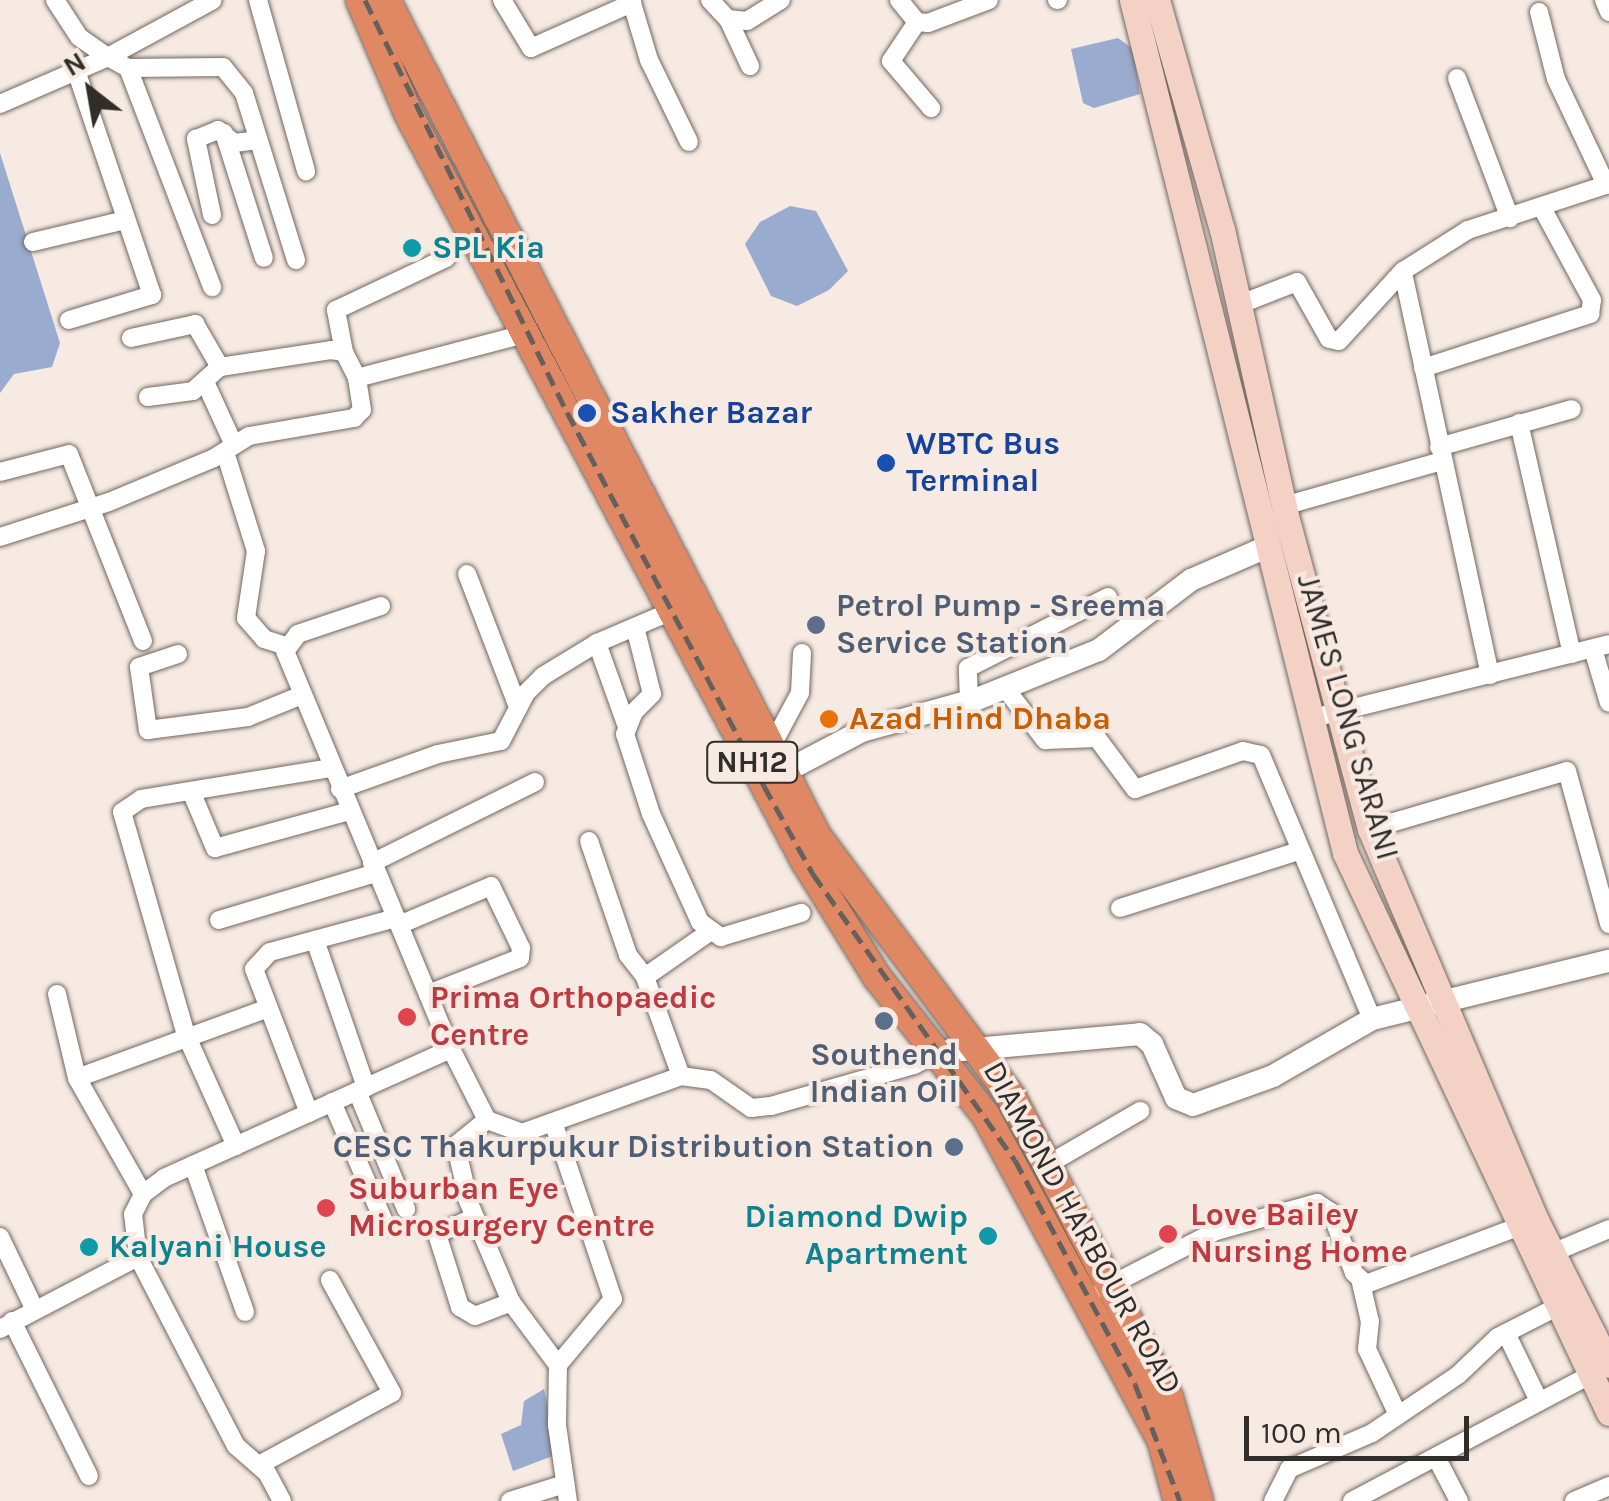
<!DOCTYPE html>
<html>
<head>
<meta charset="utf-8">
<style>
  body { margin:0 }
  #map { position:relative; width:1609px; height:1501px; overflow:hidden; background:#f6eae2; font-family:Karla,sans-serif }
  div>[style] { position:absolute }
  [style*='--x'] { left:calc(var(--x)*1px); top:calc(var(--y)*1px); width:calc(var(--w)*1px); rotate:calc(var(--a)*1deg) }
  .water>* { inset:0; background:#99abce }
  .roads { filter:drop-shadow(0 0 2px #716760) drop-shadow(0 0 2px #716760) }
  .minor>* { height:18px; margin:-9px; padding:0 9px; transform-origin:9px; border-radius:9px; background:#fff }
  .tertiary>* { height:22px; margin:-11px; padding:0 11px; transform-origin:11px; border-radius:11px; background:#fff }
  .secondary>* { height:25px; margin:-12.5px; padding:0 12.5px; transform-origin:12.5px; border-radius:12.5px; background:#f3d2c5 }
  .trunk>* { height:28px; margin:-14px; padding:0 14px; transform-origin:14px; border-radius:14px; background:#e08864 }
  .rail>* { height:5px; margin-top:-2.5px; transform-origin:0; background:repeating-linear-gradient(90deg,#66605c 0 15px,transparent 0 23px) }
  .dots>* { width:28px; height:28px; translate:-50% -50%; box-sizing:border-box; border:5px solid #f6eae2; border-radius:50% }
  span { translate:-50% -50%; white-space:nowrap; text-align:center; line-height:1.15; -webkit-text-stroke:8px #f6eae2; paint-order:stroke }
  .shield-label span { padding:2px 8px; background:#f6eae2; border:2px solid; border-radius:8px; -webkit-text-stroke-width:0 }
  .shield-label { font-size:30px; color:#312d2a; font-weight:700 }
  .culture-label { font-size:32px; color:#0d838f; font-weight:700 }
  .left { translate:0 -50%; text-align:left }
  .right { translate:-100% -50%; text-align:right }
  .transit-label { font-size:32px; color:#164399; font-weight:700 }
  .service-label { font-size:32px; color:#4e5e75; font-weight:700 }
  .street-label { font-size:32px; color:#312d2a }
  .food-label { font-size:32px; color:#c56008; font-weight:700 }
  .health-label { font-size:32px; color:#be3a42; font-weight:700 }
  .north { position:absolute; left:40px; top:40px; width:100px; height:100px; -webkit-text-stroke:8px #f6eae2; paint-order:stroke; rotate:329deg; font-size:28px; font-weight:700; line-height:40px; text-align:center; color:#312d2a }
  .north::after { content:''; display:block; margin:auto; width:35px; height:45px; background:#312d2a; clip-path:polygon(50% 0,100% 100%,50% 72%,0 100%) }
  .scale { position:absolute; left:1244px; top:1416px; width:225px; height:45px; box-sizing:border-box; border:5px solid #312d2a; border-top:0; padding-left:12px; font-size:30px; line-height:35px; white-space:nowrap; color:#312d2a; -webkit-text-stroke:8px #f6eae2; paint-order:stroke }
</style>
</head>
<body>
<div id="map">
  <div class="water">
    <div style="clip-path:polygon(1118px 38px,1133px 49px,1140px 94px,1094px 108px,1083px 103px,1071px 49px)"></div>
    <div style="clip-path:polygon(0 153px,60px 343px,52px 367px,14px 374px,0 393px)"></div>
    <div style="clip-path:polygon(790px 206px,816px 211px,848px 271px,829px 290px,797px 306px,771px 296px,745px 244px,760px 222px)"></div>
    <div style="clip-path:polygon(544px 1389px,558px 1454px,513px 1471px,501px 1434px,521px 1425px,524px 1401px)"></div>
  </div>
  <div class="roads">
    <div class="minor">
      <div style="--x:55;--y:0;--w:44;--a:57"></div>
      <div style="--x:79;--y:37;--w:35;--a:35"></div>
      <div style="--x:108;--y:57;--w:119;--a:-28.5"></div>
      <div style="--x:258;--y:0;--w:178;--a:74.3"></div>
      <div style="--x:502;--y:0;--w:56;--a:58.9"></div>
      <div style="--x:531;--y:48;--w:111;--a:-24"></div>
      <div style="--x:631;--y:0;--w:63;--a:73.3"></div>
      <div style="--x:649;--y:60;--w:91;--a:64"></div>
      <div style="--x:710;--y:0;--w:26;--a:47"></div>
      <div style="--x:728;--y:19;--w:19;--a:6"></div>
      <div style="--x:747;--y:21;--w:40;--a:-32"></div>
      <div style="--x:899;--y:0;--w:28;--a:51"></div>
      <div style="--x:917;--y:22;--w:11;--a:5"></div>
      <div style="--x:928;--y:23;--w:65;--a:-20.7"></div>
      <div style="--x:1057;--y:0;--w:1;--a:0"></div>
      <div style="--x:1604;--y:0;--w:13;--a:67"></div>
      <div style="--x:1539;--y:12;--w:69;--a:75.8"></div>
      <div style="--x:1556;--y:79;--w:117;--a:64.7"></div>
      <div style="--x:728;--y:19;--w:52;--a:64.9"></div>
      <div style="--x:917;--y:22;--w:47;--a:123.7"></div>
      <div style="--x:891;--y:61;--w:62;--a:49.6"></div>
      <div style="--x:128;--y:68;--w:235;--a:69"></div>
      <div style="--x:1457;--y:78;--w:150;--a:69.3"></div>
      <div style="--x:0;--y:104;--w:118;--a:-23.5"></div>
      <div style="--x:108;--y:57;--w:23;--a:29"></div>
      <div style="--x:128;--y:68;--w:95;--a:-0.6"></div>
      <div style="--x:223;--y:67;--w:33;--a:51"></div>
      <div style="--x:244;--y:93;--w:175;--a:72.7"></div>
      <div style="--x:224;--y:133;--w:131;--a:72.3"></div>
      <div style="--x:212;--y:215;--w:78;--a:-101.9"></div>
      <div style="--x:196;--y:139;--w:24;--a:-22"></div>
      <div style="--x:218;--y:130;--w:21;--a:39"></div>
      <div style="--x:234;--y:143;--w:24;--a:-7"></div>
      <div style="--x:33;--y:242;--w:95;--a:-13.4"></div>
      <div style="--x:1238;--y:305;--w:63;--a:-21.3"></div>
      <div style="--x:1297;--y:282;--w:65;--a:60.7"></div>
      <div style="--x:1329;--y:339;--w:10;--a:11"></div>
      <div style="--x:1339;--y:341;--w:95;--a:-47.6"></div>
      <div style="--x:69;--y:320;--w:87;--a:-16.8"></div>
      <div style="--x:152;--y:295;--w:237;--a:-108.7"></div>
      <div style="--x:131;--y:338;--w:66;--a:-12.3"></div>
      <div style="--x:195;--y:324;--w:50;--a:59.8"></div>
      <div style="--x:344;--y:352;--w:43;--a:-100.8"></div>
      <div style="--x:336;--y:310;--w:122;--a:-25.3"></div>
      <div style="--x:1423;--y:368;--w:176;--a:-17.9"></div>
      <div style="--x:1590;--y:314;--w:14;--a:-82"></div>
      <div style="--x:1592;--y:300;--w:105;--a:-118.5"></div>
      <div style="--x:206;--y:384;--w:65;--a:65.4"></div>
      <div style="--x:148;--y:397;--w:45;--a:-7.6"></div>
      <div style="--x:193;--y:391;--w:36;--a:-42"></div>
      <div style="--x:220;--y:367;--w:112;--a:-8.7"></div>
      <div style="--x:331;--y:350;--w:13;--a:9"></div>
      <div style="--x:344;--y:352;--w:29;--a:63"></div>
      <div style="--x:1519;--y:423;--w:237;--a:77.1"></div>
      <div style="--x:1439;--y:447;--w:138;--a:-15.9"></div>
      <div style="--x:225;--y:452;--w:104;--a:72.6"></div>
      <div style="--x:256;--y:551;--w:68;--a:98.5"></div>
      <div style="--x:246;--y:618;--w:28;--a:49"></div>
      <div style="--x:264;--y:639;--w:22;--a:18"></div>
      <div style="--x:0;--y:472;--w:71;--a:-14.6"></div>
      <div style="--x:69;--y:454;--w:201;--a:68.4"></div>
      <div style="--x:1284;--y:506;--w:164;--a:-15.9"></div>
      <div style="--x:0;--y:537;--w:114;--a:-17.8"></div>
      <div style="--x:109;--y:502;--w:114;--a:-22.7"></div>
      <div style="--x:214;--y:458;--w:41;--a:-32.2"></div>
      <div style="--x:249;--y:436;--w:107;--a:-9.7"></div>
      <div style="--x:354;--y:418;--w:11;--a:-45"></div>
      <div style="--x:362;--y:410;--w:32;--a:-99"></div>
      <div style="--x:357;--y:378;--w:174;--a:-14.7"></div>
      <div style="--x:467;--y:574;--w:142;--a:69"></div>
      <div style="--x:381;--y:606;--w:88;--a:161.4"></div>
      <div style="--x:298;--y:634;--w:21;--a:127"></div>
      <div style="--x:285;--y:651;--w:431;--a:67.4"></div>
      <div style="--x:635;--y:627;--w:69;--a:75.8"></div>
      <div style="--x:652;--y:694;--w:25;--a:135"></div>
      <div style="--x:634;--y:712;--w:24;--a:112"></div>
      <div style="--x:625;--y:734;--w:84;--a:72"></div>
      <div style="--x:651;--y:814;--w:119;--a:65.6"></div>
      <div style="--x:700;--y:922;--w:26;--a:36"></div>
      <div style="--x:721;--y:937;--w:84;--a:-16.7"></div>
      <div style="--x:597;--y:643;--w:86;--a:70.3"></div>
      <div style="--x:1593;--y:649;--w:56;--a:73.5"></div>
      <div style="--x:178;--y:654;--w:41;--a:161.6"></div>
      <div style="--x:139;--y:667;--w:64;--a:81.9"></div>
      <div style="--x:148;--y:730;--w:101;--a:-7.4"></div>
      <div style="--x:248;--y:717;--w:58;--a:-22.2"></div>
      <div style="--x:1490;--y:675;--w:413;--a:-102.2"></div>
      <div style="--x:1403;--y:271;--w:77;--a:-32.2"></div>
      <div style="--x:1468;--y:230;--w:148;--a:-18.1"></div>
      <div style="--x:1005;--y:688;--w:66;--a:52.4"></div>
      <div style="--x:1045;--y:740;--w:52;--a:-2.2"></div>
      <div style="--x:1097;--y:738;--w:64;--a:53.3"></div>
      <div style="--x:1135;--y:789;--w:114;--a:-19.4"></div>
      <div style="--x:1243;--y:751;--w:18;--a:13"></div>
      <div style="--x:1261;--y:755;--w:286;--a:67.2"></div>
      <div style="--x:969;--y:702;--w:34;--a:-92"></div>
      <div style="--x:968;--y:668;--w:157;--a:-26.9"></div>
      <div style="--x:1309;--y:719;--w:309;--a:-14"></div>
      <div style="--x:771;--y:747;--w:61;--a:-61.8"></div>
      <div style="--x:800;--y:693;--w:40;--a:-87.1"></div>
      <div style="--x:340;--y:789;--w:104;--a:-19.7"></div>
      <div style="--x:438;--y:754;--w:64;--a:-11.7"></div>
      <div style="--x:501;--y:741;--w:54;--a:-62.5"></div>
      <div style="--x:526;--y:693;--w:24;--a:-45"></div>
      <div style="--x:543;--y:676;--w:63;--a:-31.4"></div>
      <div style="--x:597;--y:643;--w:82;--a:-23.1"></div>
      <div style="--x:191;--y:791;--w:62;--a:67.2"></div>
      <div style="--x:215;--y:848;--w:139;--a:-15.4"></div>
      <div style="--x:1370;--y:829;--w:205;--a:-16.4"></div>
      <div style="--x:1567;--y:771;--w:159;--a:74.6"></div>
      <div style="--x:589;--y:841;--w:120;--a:71.1"></div>
      <div style="--x:628;--y:955;--w:28;--a:52"></div>
      <div style="--x:372;--y:863;--w:182;--a:-26.4"></div>
      <div style="--x:1120;--y:908;--w:185;--a:-17.7"></div>
      <div style="--x:219;--y:920;--w:164;--a:-16.7"></div>
      <div style="--x:399;--y:925;--w:100;--a:-23"></div>
      <div style="--x:491;--y:886;--w:69;--a:64.2"></div>
      <div style="--x:521;--y:948;--w:10;--a:96"></div>
      <div style="--x:520;--y:958;--w:99;--a:158.6"></div>
      <div style="--x:315;--y:940;--w:156;--a:70.9"></div>
      <div style="--x:57;--y:994;--w:86;--a:76.6"></div>
      <div style="--x:77;--y:1078;--w:133;--a:60.4"></div>
      <div style="--x:681;--y:1076;--w:105;--a:-110"></div>
      <div style="--x:645;--y:977;--w:77;--a:-34.9"></div>
      <div style="--x:77;--y:1078;--w:201;--a:-20.1"></div>
      <div style="--x:357;--y:1091;--w:128;--a:67.4"></div>
      <div style="--x:332;--y:1102;--w:135;--a:66.5"></div>
      <div style="--x:309;--y:1113;--w:154;--a:-110.9"></div>
      <div style="--x:254;--y:969;--w:23;--a:-47"></div>
      <div style="--x:270;--y:952;--w:131;--a:-15.1"></div>
      <div style="--x:554;--y:1125;--w:184;--a:71.3"></div>
      <div style="--x:613;--y:1299;--w:86;--a:129.8"></div>
      <div style="--x:558;--y:1365;--w:60;--a:91"></div>
      <div style="--x:557;--y:1425;--w:77;--a:81.8"></div>
      <div style="--x:236;--y:1146;--w:122;--a:-114.2"></div>
      <div style="--x:186;--y:1035;--w:232;--a:-106"></div>
      <div style="--x:122;--y:812;--w:23;--a:-34"></div>
      <div style="--x:141;--y:799;--w:192;--a:-9.3"></div>
      <div style="--x:193;--y:1165;--w:156;--a:70.5"></div>
      <div style="--x:1047;--y:1165;--w:108;--a:-30.1"></div>
      <div style="--x:464;--y:1181;--w:37;--a:-103"></div>
      <div style="--x:456;--y:1145;--w:40;--a:-39"></div>
      <div style="--x:466;--y:1196;--w:115;--a:67"></div>
      <div style="--x:511;--y:1302;--w:79;--a:53.3"></div>
      <div style="--x:473;--y:1218;--w:39;--a:156"></div>
      <div style="--x:437;--y:1234;--w:77;--a:72.5"></div>
      <div style="--x:460;--y:1307;--w:17;--a:31"></div>
      <div style="--x:475;--y:1316;--w:39;--a:-21"></div>
      <div style="--x:0;--y:1237;--w:79;--a:64.4"></div>
      <div style="--x:1552;--y:1253;--w:62;--a:-22.8"></div>
      <div style="--x:1361;--y:1283;--w:39;--a:77"></div>
      <div style="--x:1370;--y:1321;--w:28;--a:96"></div>
      <div style="--x:1367;--y:1349;--w:73;--a:64.8"></div>
      <div style="--x:1103;--y:1289;--w:127;--a:-27.2"></div>
      <div style="--x:1216;--y:1231;--w:105;--a:-15.5"></div>
      <div style="--x:1317;--y:1203;--w:17;--a:33"></div>
      <div style="--x:1331;--y:1212;--w:65;--a:69.3"></div>
      <div style="--x:1354;--y:1273;--w:16;--a:43"></div>
      <div style="--x:1366;--y:1284;--w:162;--a:-20.6"></div>
      <div style="--x:12;--y:1321;--w:173;--a:63.6"></div>
      <div style="--x:0;--y:1329;--w:156;--a:-27.6"></div>
      <div style="--x:1506;--y:1333;--w:76;--a:64.1"></div>
      <div style="--x:1436;--y:1457;--w:50;--a:62.4"></div>
      <div style="--x:259;--y:1465;--w:151;--a:-28.4"></div>
      <div style="--x:392;--y:1393;--w:129;--a:-118.8"></div>
      <div style="--x:282;--y:1501;--w:32;--a:-118"></div>
      <div style="--x:267;--y:1473;--w:41;--a:-138.9"></div>
      <div style="--x:236;--y:1446;--w:213;--a:-117.4"></div>
      <div style="--x:138;--y:1257;--w:43;--a:-96.6"></div>
      <div style="--x:133;--y:1214;--w:22;--a:-63"></div>
      <div style="--x:143;--y:1194;--w:26;--a:-37"></div>
      <div style="--x:164;--y:1178;--w:315;--a:-24.2"></div>
      <div style="--x:451;--y:1049;--w:80;--a:63.1"></div>
      <div style="--x:487;--y:1120;--w:37;--a:20"></div>
      <div style="--x:522;--y:1133;--w:169;--a:-19.7"></div>
      <div style="--x:681;--y:1076;--w:30;--a:8"></div>
      <div style="--x:711;--y:1080;--w:49;--a:35"></div>
      <div style="--x:751;--y:1108;--w:20;--a:-6"></div>
      <div style="--x:771;--y:1106;--w:149;--a:-16"></div>
      <div style="--x:914;--y:1065;--w:29;--a:-27"></div>
      <div style="--x:510;--y:1501;--w:58;--a:-17.2"></div>
      <div style="--x:1273;--y:1501;--w:36;--a:-63"></div>
      <div style="--x:1289;--y:1469;--w:90;--a:-23.4"></div>
      <div style="--x:1372;--y:1433;--w:104;--a:-34"></div>
      <div style="--x:1458;--y:1375;--w:55;--a:-43.5"></div>
      <div style="--x:1498;--y:1337;--w:66;--a:-27"></div>
      <div style="--x:1352;--y:1501;--w:269;--a:-27.9"></div>
      <div style="--x:1574;--y:1501;--w:38;--a:-23"></div>
    </div>
    <div class="tertiary">
      <div style="--x:784;--y:772;--w:88;--a:-27.7"></div>
      <div style="--x:862;--y:731;--w:119;--a:-15.5"></div>
      <div style="--x:977;--y:699;--w:131;--a:-21.9"></div>
      <div style="--x:1099;--y:650;--w:116;--a:-37.3"></div>
      <div style="--x:1191;--y:580;--w:83;--a:-23.5"></div>
      <div style="--x:940;--y:1052;--w:201;--a:-5.1"></div>
      <div style="--x:1140;--y:1034;--w:16;--a:40"></div>
      <div style="--x:1152;--y:1044;--w:59;--a:66"></div>
      <div style="--x:1176;--y:1098;--w:18;--a:22"></div>
      <div style="--x:1193;--y:1105;--w:85;--a:-19.9"></div>
      <div style="--x:1273;--y:1076;--w:114;--a:-29.9"></div>
      <div style="--x:1372;--y:1019;--w:244;--a:-13.8"></div>
    </div>
    <div class="secondary">
      <div style="--x:1132;--y:0;--w:879;--a:75.98"></div>
      <div style="--x:1345;--y:853;--w:619;--a:64.76"></div>
      <div style="--x:1157;--y:0;--w:238;--a:74.2"></div>
      <div style="--x:1222;--y:229;--w:290;--a:77.4"></div>
      <div style="--x:1285;--y:512;--w:328;--a:75"></div>
      <div style="--x:1370;--y:829;--w:427;--a:67"></div>
      <div style="--x:1537;--y:1222;--w:160;--a:63.3"></div>
    </div>
    <div class="trunk">
      <div style="--x:360;--y:0;--w:125;--a:66.9"></div>
      <div style="--x:409;--y:115;--w:845;--a:62.04"></div>
      <div style="--x:805;--y:861;--w:137;--a:58.2"></div>
      <div style="--x:877;--y:977;--w:174;--a:51.8"></div>
      <div style="--x:985;--y:1114;--w:373;--a:61.6"></div>
      <div style="--x:1162;--y:1442;--w:61;--a:74.8"></div>
      <div style="--x:386;--y:0;--w:941;--a:62.73"></div>
      <div style="--x:817;--y:836;--w:327;--a:53.3"></div>
      <div style="--x:1012;--y:1098;--w:339;--a:62.4"></div>
      <div style="--x:1169;--y:1398;--w:107;--a:73.8"></div>
    </div>
  </div>
  <div class="rail">
    <div style="--x:365;--y:0;--w:459;--a:63.9"></div>
    <div style="--x:567;--y:412;--w:423;--a:62.2"></div>
    <div style="--x:764;--y:786;--w:101;--a:60.9"></div>
    <div style="--x:813;--y:874;--w:350;--a:54.8"></div>
    <div style="--x:1015;--y:1160;--w:254;--a:61.8"></div>
    <div style="--x:1135;--y:1384;--w:125;--a:69"></div>
  </div>
  <div class="dots">
    <div style="left:412px;top:248px;background:#0f9aa8"></div>
    <div style="left:587px;top:413px;background:#1a4fb4"></div>
    <div style="left:886px;top:463px;background:#1a4fb4"></div>
    <div style="left:816px;top:625px;background:#5c6f8a"></div>
    <div style="left:829px;top:719px;background:#e8710a"></div>
    <div style="left:407px;top:1017px;background:#e0444e"></div>
    <div style="left:884px;top:1021px;background:#5c6f8a"></div>
    <div style="left:954px;top:1147px;background:#5c6f8a"></div>
    <div style="left:326px;top:1208px;background:#e0444e"></div>
    <div style="left:1168px;top:1234px;background:#e0444e"></div>
    <div style="left:988px;top:1236px;background:#0f9aa8"></div>
    <div style="left:89px;top:1247px;background:#0f9aa8"></div>
  </div>
  <div class="shield-label">
    <span style="left:752px;top:762px">NH12</span>
  </div>
  <div class="culture-label">
    <span class="left" style="left:432px;top:248px">SPL Kia</span>
    <span class="right" style="left:968px;top:1236px">Diamond Dwip<br>Apartment</span>
    <span class="left" style="left:109px;top:1247px">Kalyani House</span>
  </div>
  <div class="transit-label">
    <span class="left" style="left:610px;top:413px">Sakher Bazar</span>
    <span class="left" style="left:906px;top:463px">WBTC Bus<br>Terminal</span>
  </div>
  <div class="service-label">
    <span class="left" style="left:836px;top:625px">Petrol Pump - Sreema<br>Service Station</span>
    <span style="left:884px;top:1074px">Southend<br>Indian Oil</span>
    <span class="right" style="left:934px;top:1147px">CESC Thakurpukur Distribution Station</span>
  </div>
  <div class="street-label">
    <span style="left:1347px;top:717px;rotate:74deg">JAMES LONG SARANI</span>
    <span style="left:1082px;top:1228px;rotate:61deg">DIAMOND HARBOUR ROAD</span>
  </div>
  <div class="food-label">
    <span class="left" style="left:849px;top:719px">Azad Hind Dhaba</span>
  </div>
  <div class="health-label">
    <span class="left" style="left:430px;top:1017px">Prima Orthopaedic<br>Centre</span>
    <span class="left" style="left:348px;top:1208px">Suburban Eye<br>Microsurgery Centre</span>
    <span class="left" style="left:1190px;top:1234px">Love Bailey<br>Nursing Home</span>
  </div>
  <div class="north">N</div>
  <div class="scale">100 m</div>
</div>
</body>
</html>
